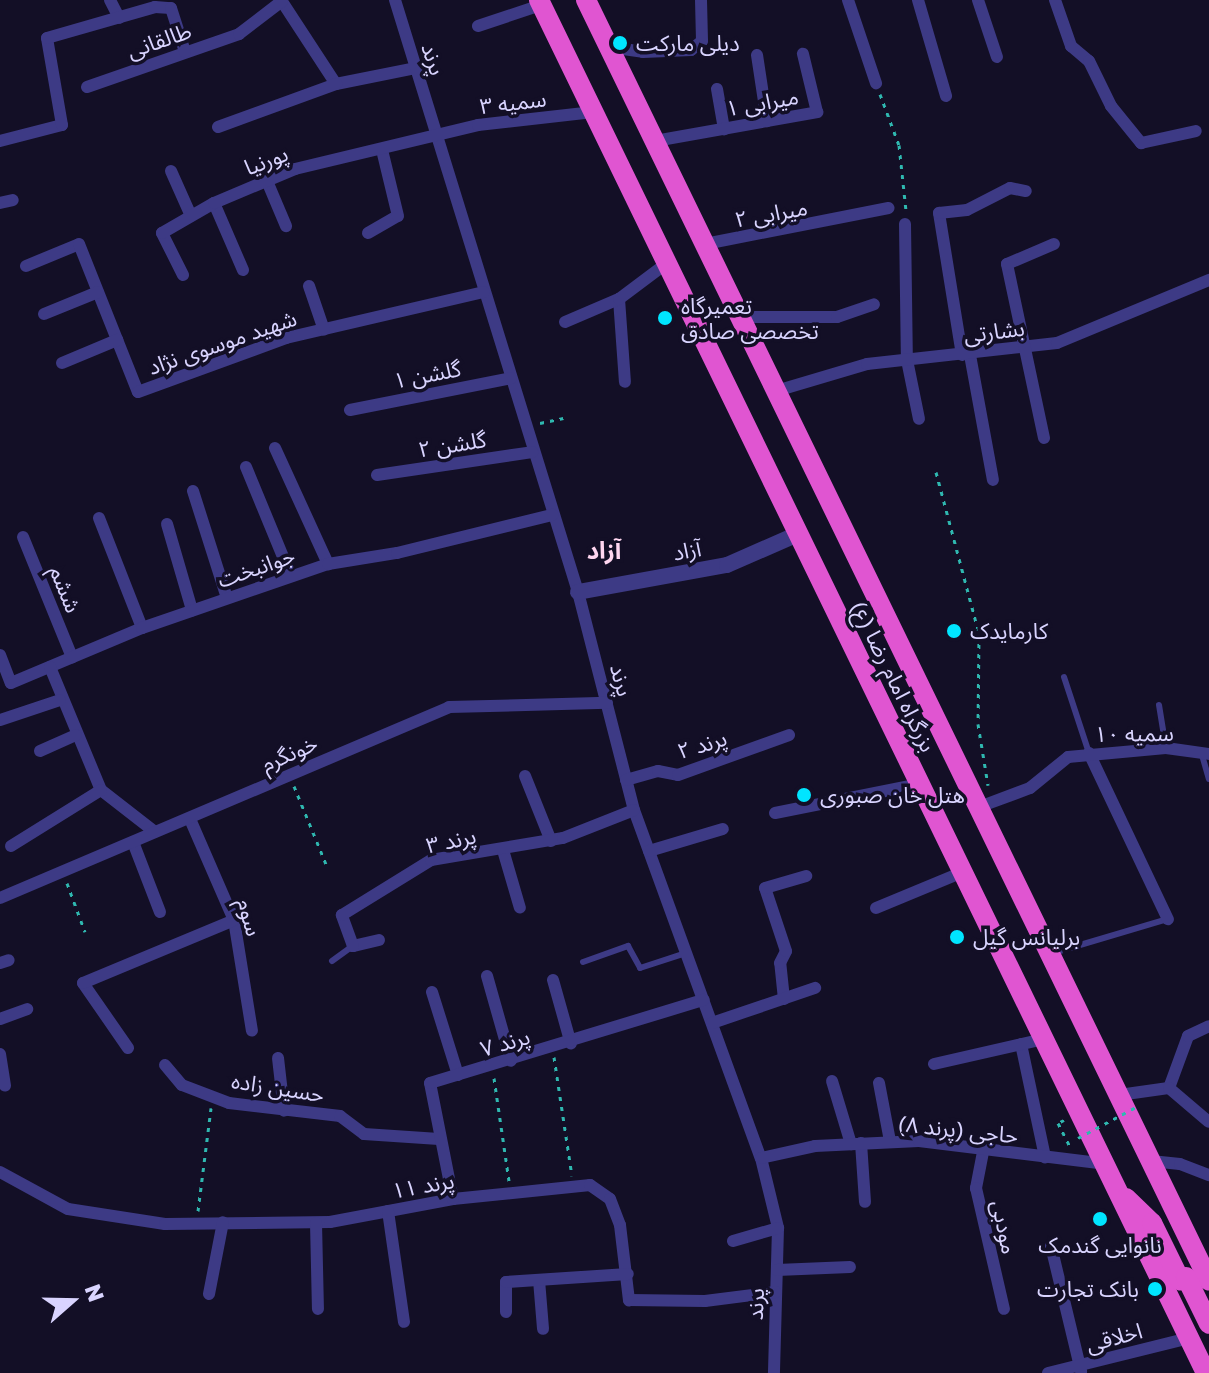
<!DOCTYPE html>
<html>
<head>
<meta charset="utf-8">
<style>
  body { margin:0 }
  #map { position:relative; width:1209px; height:1373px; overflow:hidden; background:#130f26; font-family:"Golos Text","Noto Sans Arabic",sans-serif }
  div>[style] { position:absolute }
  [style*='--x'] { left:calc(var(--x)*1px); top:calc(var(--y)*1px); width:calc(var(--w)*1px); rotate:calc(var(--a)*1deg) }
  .path>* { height:3px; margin-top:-1.5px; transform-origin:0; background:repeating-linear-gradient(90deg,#2fb8b0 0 4px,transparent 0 10px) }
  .service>* { height:6px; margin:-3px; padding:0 3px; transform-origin:3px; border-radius:3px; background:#3d3a85 }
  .minor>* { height:12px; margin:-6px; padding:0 6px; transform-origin:6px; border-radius:6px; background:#3d3a85 }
  .tertiary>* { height:16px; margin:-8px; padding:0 8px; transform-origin:8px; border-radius:8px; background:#3d3a85 }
  .trunk>* { height:20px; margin:-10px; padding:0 10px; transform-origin:10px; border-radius:10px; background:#e055d1 }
  .path-bridge>* { height:3px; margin-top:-1.5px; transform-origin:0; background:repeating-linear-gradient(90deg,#2fb8b0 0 4px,transparent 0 10px) }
  .dots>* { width:22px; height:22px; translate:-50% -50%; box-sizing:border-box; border:4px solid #130f26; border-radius:50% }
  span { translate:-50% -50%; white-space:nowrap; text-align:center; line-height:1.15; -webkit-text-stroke:7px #130f26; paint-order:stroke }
  .street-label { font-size:22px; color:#d9d4ff }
  .poi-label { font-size:22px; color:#d9d4ff }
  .left { translate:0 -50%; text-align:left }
  .right { translate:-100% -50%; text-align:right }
  .neighbourhood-label { font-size:24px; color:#ffd6f0; font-weight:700 }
  .north { position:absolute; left:32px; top:1261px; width:80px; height:80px; -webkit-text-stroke:6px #130f26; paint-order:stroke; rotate:70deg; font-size:22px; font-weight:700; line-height:32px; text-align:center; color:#d9d4ff }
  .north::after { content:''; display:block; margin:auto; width:28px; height:36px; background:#d9d4ff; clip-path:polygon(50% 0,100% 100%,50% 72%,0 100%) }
</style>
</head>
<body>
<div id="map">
  <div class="path">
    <div style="--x:880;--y:94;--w:54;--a:69.6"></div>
    <div style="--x:899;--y:145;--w:65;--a:83.9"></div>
    <div style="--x:540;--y:423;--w:24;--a:-12"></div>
    <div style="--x:936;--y:472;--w:168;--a:75.1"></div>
    <div style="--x:979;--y:634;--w:90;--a:90.6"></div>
    <div style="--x:978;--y:724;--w:62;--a:80.7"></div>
    <div style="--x:294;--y:786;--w:84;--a:67.7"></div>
    <div style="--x:67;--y:883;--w:52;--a:69.8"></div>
    <div style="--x:554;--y:1057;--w:120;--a:81.4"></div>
    <div style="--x:494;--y:1078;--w:104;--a:81.7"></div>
    <div style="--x:1064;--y:1120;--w:7;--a:153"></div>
    <div style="--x:1058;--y:1123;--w:27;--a:63"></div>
    <div style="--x:198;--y:1211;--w:104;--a:-82.8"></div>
  </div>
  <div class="service">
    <div style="--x:1064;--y:677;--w:80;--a:71.8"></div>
    <div style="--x:1159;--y:705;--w:44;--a:80.8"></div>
    <div style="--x:1202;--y:755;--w:25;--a:74"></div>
    <div style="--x:1053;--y:953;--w:120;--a:-16.5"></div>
    <div style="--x:332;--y:961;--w:26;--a:-36"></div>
    <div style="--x:583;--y:962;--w:48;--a:-19.6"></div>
    <div style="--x:628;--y:946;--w:25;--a:61"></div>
    <div style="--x:640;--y:968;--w:48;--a:-18.1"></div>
  </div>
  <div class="minor">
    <div style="--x:110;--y:0;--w:20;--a:63"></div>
    <div style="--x:281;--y:0;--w:100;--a:56.8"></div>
    <div style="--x:336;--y:84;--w:82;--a:-11.3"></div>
    <div style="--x:395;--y:0;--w:620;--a:72.82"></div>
    <div style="--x:578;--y:592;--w:225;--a:75.6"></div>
    <div style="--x:634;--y:810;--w:370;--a:70"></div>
    <div style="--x:761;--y:1158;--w:72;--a:76.3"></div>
    <div style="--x:778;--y:1228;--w:145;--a:91.6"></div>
    <div style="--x:848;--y:0;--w:88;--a:71.4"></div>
    <div style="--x:918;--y:0;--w:100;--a:73.7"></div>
    <div style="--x:978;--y:0;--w:60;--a:71.6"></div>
    <div style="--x:1055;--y:0;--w:49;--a:70.8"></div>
    <div style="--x:1071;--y:46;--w:23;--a:40"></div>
    <div style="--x:1089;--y:61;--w:50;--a:63.9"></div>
    <div style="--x:1111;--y:106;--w:48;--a:51"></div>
    <div style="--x:1141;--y:143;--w:56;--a:-12.3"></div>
    <div style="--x:478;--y:26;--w:66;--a:-18.4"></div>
    <div style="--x:609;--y:47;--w:34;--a:8"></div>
    <div style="--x:643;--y:52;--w:48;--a:-2.4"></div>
    <div style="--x:691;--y:50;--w:14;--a:-39"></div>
    <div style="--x:702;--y:41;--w:41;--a:-91.4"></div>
    <div style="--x:757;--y:55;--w:67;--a:81.4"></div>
    <div style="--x:87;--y:87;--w:161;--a:-19.2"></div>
    <div style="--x:239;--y:34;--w:54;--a:-37.5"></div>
    <div style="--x:717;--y:89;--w:41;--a:80.1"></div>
    <div style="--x:218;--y:127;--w:126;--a:-20"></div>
    <div style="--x:0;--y:141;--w:64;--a:-14.5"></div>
    <div style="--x:62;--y:125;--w:88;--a:-99.8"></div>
    <div style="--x:47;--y:38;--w:112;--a:-16"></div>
    <div style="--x:155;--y:7;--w:16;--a:4"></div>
    <div style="--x:171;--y:8;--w:46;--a:72.3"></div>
    <div style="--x:655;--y:141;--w:165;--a:-10.1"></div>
    <div style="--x:817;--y:112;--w:60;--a:-103.6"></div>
    <div style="--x:171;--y:171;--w:49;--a:66"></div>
    <div style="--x:267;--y:181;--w:49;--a:67.1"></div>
    <div style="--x:0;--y:203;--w:13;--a:-13"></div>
    <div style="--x:214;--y:203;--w:73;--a:66.6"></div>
    <div style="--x:905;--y:224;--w:136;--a:89.2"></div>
    <div style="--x:907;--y:360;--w:60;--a:78.5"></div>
    <div style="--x:368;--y:233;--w:34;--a:-30"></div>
    <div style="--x:398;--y:216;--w:68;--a:-103.6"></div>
    <div style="--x:705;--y:244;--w:187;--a:-11.1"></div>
    <div style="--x:26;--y:266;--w:57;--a:-22.5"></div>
    <div style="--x:79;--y:244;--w:159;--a:68.3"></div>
    <div style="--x:138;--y:392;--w:158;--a:-20"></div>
    <div style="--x:286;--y:338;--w:203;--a:-13.1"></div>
    <div style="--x:183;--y:275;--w:47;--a:-116.6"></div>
    <div style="--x:162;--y:233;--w:60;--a:-30"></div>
    <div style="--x:214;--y:203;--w:88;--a:-22.8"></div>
    <div style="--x:295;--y:169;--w:188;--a:-13.5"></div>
    <div style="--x:478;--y:125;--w:116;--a:-6.4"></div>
    <div style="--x:309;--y:286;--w:46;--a:71.2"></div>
    <div style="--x:619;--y:299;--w:83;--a:85.9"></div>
    <div style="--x:44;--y:314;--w:58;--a:-22.2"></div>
    <div style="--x:740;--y:317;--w:97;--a:0"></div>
    <div style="--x:837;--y:317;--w:39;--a:-19"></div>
    <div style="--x:565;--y:322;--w:59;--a:-23.1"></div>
    <div style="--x:619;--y:299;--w:60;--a:-36.9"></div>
    <div style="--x:962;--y:355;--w:144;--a:-99.2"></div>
    <div style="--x:939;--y:213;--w:28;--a:-6"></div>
    <div style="--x:967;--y:210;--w:48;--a:-27.1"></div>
    <div style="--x:1010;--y:188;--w:16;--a:11"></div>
    <div style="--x:970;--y:355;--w:127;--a:79.6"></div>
    <div style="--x:62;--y:363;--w:60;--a:-22.7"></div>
    <div style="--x:776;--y:391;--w:95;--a:-16.5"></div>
    <div style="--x:867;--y:364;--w:191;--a:-6.3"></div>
    <div style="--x:1057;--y:343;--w:165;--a:-22.5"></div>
    <div style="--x:350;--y:410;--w:164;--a:-11.2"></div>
    <div style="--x:1044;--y:438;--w:178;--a:-102"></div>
    <div style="--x:1007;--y:264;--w:51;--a:-23.1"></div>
    <div style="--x:275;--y:448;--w:128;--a:65.4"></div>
    <div style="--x:246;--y:467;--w:118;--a:67.6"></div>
    <div style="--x:377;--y:475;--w:157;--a:-8.4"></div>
    <div style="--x:193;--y:491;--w:112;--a:72.4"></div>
    <div style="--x:99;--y:518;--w:118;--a:68.6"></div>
    <div style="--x:167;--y:524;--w:90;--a:73.8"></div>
    <div style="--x:23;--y:537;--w:130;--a:67.8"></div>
    <div style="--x:0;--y:655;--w:30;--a:69"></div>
    <div style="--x:11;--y:683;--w:142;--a:-22.8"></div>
    <div style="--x:142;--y:628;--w:197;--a:-19"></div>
    <div style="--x:328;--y:564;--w:70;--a:-9.1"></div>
    <div style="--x:397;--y:553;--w:160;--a:-13.8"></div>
    <div style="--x:50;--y:667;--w:133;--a:67.5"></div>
    <div style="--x:101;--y:790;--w:68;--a:37.9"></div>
    <div style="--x:0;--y:720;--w:63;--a:-18.4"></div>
    <div style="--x:40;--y:751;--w:39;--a:-24"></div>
    <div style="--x:1089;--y:753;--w:184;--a:64.6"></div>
    <div style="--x:525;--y:776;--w:70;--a:68.2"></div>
    <div style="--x:626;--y:780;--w:33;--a:-16"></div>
    <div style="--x:658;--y:771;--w:20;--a:11"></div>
    <div style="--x:678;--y:775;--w:118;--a:-19.8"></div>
    <div style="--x:979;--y:807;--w:54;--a:-20.4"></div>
    <div style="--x:1030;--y:788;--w:49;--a:-39.2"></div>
    <div style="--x:1068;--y:757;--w:98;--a:-5.2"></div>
    <div style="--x:1166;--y:748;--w:43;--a:7.9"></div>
    <div style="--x:775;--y:813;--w:148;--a:-11.3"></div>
    <div style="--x:190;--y:819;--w:110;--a:66.5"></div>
    <div style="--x:234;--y:920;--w:112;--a:80.8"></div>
    <div style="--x:133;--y:842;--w:75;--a:68.9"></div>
    <div style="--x:11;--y:846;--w:106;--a:-31.9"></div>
    <div style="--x:503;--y:850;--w:60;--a:73.7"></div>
    <div style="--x:649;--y:851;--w:77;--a:-16.6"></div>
    <div style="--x:0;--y:898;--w:488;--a:-23"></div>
    <div style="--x:449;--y:707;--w:158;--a:-1.5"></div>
    <div style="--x:876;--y:908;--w:94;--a:-22.5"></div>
    <div style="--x:379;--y:940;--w:27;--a:167"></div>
    <div style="--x:353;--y:946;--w:33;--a:-110"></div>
    <div style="--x:342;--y:915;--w:105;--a:-31.7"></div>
    <div style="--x:431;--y:860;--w:134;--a:-9.5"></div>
    <div style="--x:563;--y:838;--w:76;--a:-21.5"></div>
    <div style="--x:0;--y:963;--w:9;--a:-18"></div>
    <div style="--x:487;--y:976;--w:88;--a:74.2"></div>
    <div style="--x:553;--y:980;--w:66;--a:74.3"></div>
    <div style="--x:432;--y:992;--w:87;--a:72.6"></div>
    <div style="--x:784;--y:999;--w:36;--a:-96"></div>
    <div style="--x:780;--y:963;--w:13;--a:-63"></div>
    <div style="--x:786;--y:951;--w:66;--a:-108.4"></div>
    <div style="--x:765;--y:888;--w:43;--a:-16.3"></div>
    <div style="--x:0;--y:1019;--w:29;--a:-20"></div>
    <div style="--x:712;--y:1023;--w:109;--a:-18.8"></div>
    <div style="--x:1021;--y:1044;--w:116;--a:78"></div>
    <div style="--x:128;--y:1048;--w:79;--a:-124.7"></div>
    <div style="--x:83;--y:983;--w:164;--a:-22.6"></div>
    <div style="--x:0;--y:1054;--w:32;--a:81"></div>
    <div style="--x:278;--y:1058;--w:53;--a:83.5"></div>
    <div style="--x:934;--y:1064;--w:113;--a:-12.8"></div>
    <div style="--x:165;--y:1065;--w:26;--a:50"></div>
    <div style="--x:182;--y:1085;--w:50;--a:21"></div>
    <div style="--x:229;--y:1103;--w:112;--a:6.7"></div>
    <div style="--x:340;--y:1116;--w:30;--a:37"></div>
    <div style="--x:364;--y:1134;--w:75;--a:3.8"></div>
    <div style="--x:832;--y:1081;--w:66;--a:73.2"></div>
    <div style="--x:879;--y:1083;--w:59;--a:79.3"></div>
    <div style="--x:1169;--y:1088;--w:55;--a:-69.9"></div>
    <div style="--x:1188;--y:1036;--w:23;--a:-25"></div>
    <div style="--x:1119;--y:1095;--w:50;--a:-8"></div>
    <div style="--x:1169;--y:1088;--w:52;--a:40.4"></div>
    <div style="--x:861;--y:1143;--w:59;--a:86.1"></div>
    <div style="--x:983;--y:1152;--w:37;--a:101"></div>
    <div style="--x:976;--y:1188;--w:124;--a:77"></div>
    <div style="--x:761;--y:1158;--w:55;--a:-12.5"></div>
    <div style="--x:815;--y:1146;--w:104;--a:-2.8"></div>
    <div style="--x:919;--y:1141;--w:187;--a:7"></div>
    <div style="--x:1151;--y:1161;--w:29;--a:6"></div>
    <div style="--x:1180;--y:1164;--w:31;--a:21"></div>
    <div style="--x:0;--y:1172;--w:77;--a:28.6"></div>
    <div style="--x:68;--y:1209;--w:98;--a:8.8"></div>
    <div style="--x:165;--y:1224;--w:165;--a:-0.7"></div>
    <div style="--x:330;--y:1222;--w:125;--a:-10.6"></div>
    <div style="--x:453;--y:1199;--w:138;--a:-5.8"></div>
    <div style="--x:590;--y:1185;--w:24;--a:35"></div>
    <div style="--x:610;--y:1199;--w:28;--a:69"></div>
    <div style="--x:620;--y:1225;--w:76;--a:83.2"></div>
    <div style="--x:629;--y:1300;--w:76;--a:0.8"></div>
    <div style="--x:705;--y:1301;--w:71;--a:-7.3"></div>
    <div style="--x:453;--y:1199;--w:118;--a:-101.2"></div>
    <div style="--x:430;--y:1083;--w:286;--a:-16.9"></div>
    <div style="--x:388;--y:1211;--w:112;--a:81.8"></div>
    <div style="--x:316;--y:1223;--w:86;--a:88.7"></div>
    <div style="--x:733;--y:1241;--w:47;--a:-16.1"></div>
    <div style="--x:1051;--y:1246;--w:129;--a:76.5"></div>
    <div style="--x:777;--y:1270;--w:73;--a:-2.4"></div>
    <div style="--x:539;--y:1280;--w:49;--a:85.3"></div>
    <div style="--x:209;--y:1294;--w:73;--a:-79"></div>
    <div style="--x:506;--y:1312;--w:30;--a:-90"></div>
    <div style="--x:506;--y:1282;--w:122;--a:-3.8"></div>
    <div style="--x:1048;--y:1373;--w:145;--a:-13.9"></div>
  </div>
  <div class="tertiary">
    <div style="--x:578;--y:592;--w:151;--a:-10.3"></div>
    <div style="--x:727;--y:565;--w:77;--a:-23.6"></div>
  </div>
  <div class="trunk">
    <div style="--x:539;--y:0;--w:1526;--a:64.09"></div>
    <div style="--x:586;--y:0;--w:1424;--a:64.06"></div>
    <div style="--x:1126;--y:1198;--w:36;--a:44"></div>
    <div style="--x:1152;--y:1223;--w:64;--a:63.8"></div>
    <div style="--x:1186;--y:1277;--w:52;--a:63.9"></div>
  </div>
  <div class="path-bridge">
    <div style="--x:1078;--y:1138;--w:66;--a:-28.1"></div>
  </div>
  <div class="dots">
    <div style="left:620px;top:43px;background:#00e5ff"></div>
    <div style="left:665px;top:318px;background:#00e5ff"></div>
    <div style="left:954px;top:631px;background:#00e5ff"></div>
    <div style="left:804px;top:795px;background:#00e5ff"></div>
    <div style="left:957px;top:937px;background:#00e5ff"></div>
    <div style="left:1100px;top:1219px;background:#00e5ff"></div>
    <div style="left:1155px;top:1289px;background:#00e5ff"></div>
  </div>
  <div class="street-label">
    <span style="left:159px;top:40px;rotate:-19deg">طالقانی</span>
    <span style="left:434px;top:59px;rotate:72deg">پرند</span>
    <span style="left:513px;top:102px;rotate:-7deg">سمیه ۳</span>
    <span style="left:762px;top:102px;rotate:-10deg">میرابی ۱</span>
    <span style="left:266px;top:160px;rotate:-21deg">پورنیا</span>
    <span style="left:771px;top:213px;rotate:-10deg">میرابی ۲</span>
    <span style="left:994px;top:331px;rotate:-7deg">بشارتی</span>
    <span style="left:222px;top:342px;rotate:-19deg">شهید موسوی نژاد</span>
    <span style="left:427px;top:374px;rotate:-11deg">گلشن ۱</span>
    <span style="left:452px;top:444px;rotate:-9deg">گلشن ۲</span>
    <span style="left:687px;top:550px;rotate:-10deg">آزاد</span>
    <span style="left:256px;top:567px;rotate:-19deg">جوانبخت</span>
    <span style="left:66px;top:589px;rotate:68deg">ششم</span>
    <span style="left:894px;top:676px;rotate:64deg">بزرگراه امام رضا (ع)</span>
    <span style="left:622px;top:680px;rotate:75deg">پرند</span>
    <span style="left:1134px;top:733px;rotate:-1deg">سمیه ۱۰</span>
    <span style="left:702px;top:744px;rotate:-17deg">پرند ۲</span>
    <span style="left:289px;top:753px;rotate:-24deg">خونگرم</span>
    <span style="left:451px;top:840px;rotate:-12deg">پرند ۳</span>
    <span style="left:250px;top:917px;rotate:74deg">سوم</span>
    <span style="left:505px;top:1042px;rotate:-16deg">پرند ۷</span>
    <span style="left:278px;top:1087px;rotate:9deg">حسین زاده</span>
    <span style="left:958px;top:1129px;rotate:6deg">حاجی (پرند ۸)</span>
    <span style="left:423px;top:1185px;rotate:-10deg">پرند ۱۱</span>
    <span style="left:1005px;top:1227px;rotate:78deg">مودبی</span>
    <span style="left:755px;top:1304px;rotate:-88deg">پرند</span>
    <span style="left:1114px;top:1337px;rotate:-15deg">اخلاقی</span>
  </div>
  <div class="poi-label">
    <span class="left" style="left:636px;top:43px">دیلی مارکت</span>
    <span class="left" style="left:681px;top:318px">تعمیرگاه<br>تخصصی صادق</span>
    <span class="left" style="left:970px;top:631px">کارمایدک</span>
    <span class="left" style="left:820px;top:795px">هتل خان صبوری</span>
    <span class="left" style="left:973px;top:937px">برلیانس گیل</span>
    <span style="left:1100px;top:1245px">نانوایی گندمک</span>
    <span class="right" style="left:1139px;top:1289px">بانک تجارت</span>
  </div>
  <div class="neighbourhood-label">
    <span style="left:604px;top:550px">آزاد</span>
  </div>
  <div class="north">N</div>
</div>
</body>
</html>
